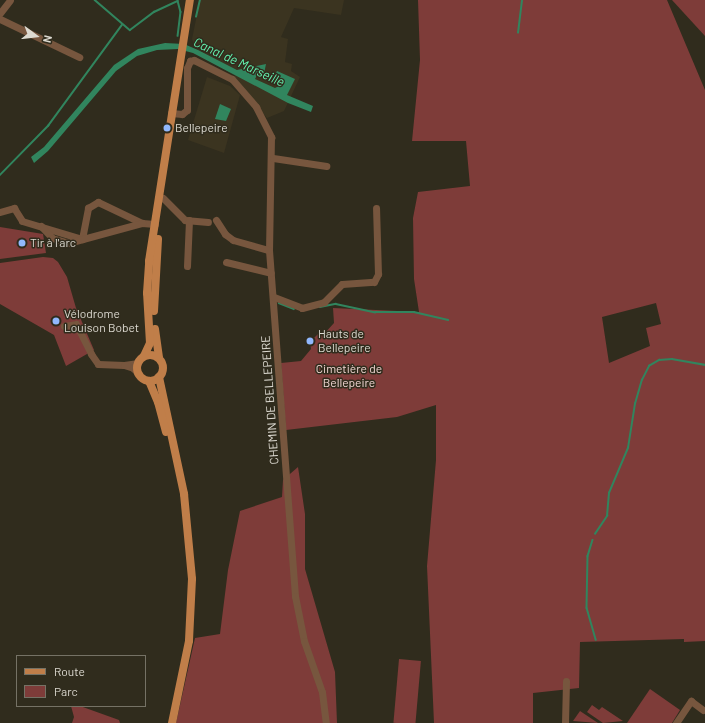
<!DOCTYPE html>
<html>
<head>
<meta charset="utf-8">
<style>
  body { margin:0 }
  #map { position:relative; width:705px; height:723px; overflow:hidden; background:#302c1d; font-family:Barlow,sans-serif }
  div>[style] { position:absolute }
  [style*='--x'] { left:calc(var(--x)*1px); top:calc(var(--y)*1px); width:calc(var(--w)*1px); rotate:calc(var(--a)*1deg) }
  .built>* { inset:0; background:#3b3420 }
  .green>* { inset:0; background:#7e3c39; transform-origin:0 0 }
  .water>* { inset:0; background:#31855e }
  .stream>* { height:1.5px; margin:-0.75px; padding:0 0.75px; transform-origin:0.75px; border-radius:0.75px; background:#31855e }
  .minor>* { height:7px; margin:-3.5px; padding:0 3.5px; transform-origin:3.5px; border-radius:3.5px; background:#77563e }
  .major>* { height:8px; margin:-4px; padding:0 4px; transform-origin:4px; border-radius:4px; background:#c07e49 }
  .major>.ring { margin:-4px; padding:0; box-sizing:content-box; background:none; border:8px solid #c07e49; border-radius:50% }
  .dots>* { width:11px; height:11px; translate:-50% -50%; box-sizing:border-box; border:2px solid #302c1d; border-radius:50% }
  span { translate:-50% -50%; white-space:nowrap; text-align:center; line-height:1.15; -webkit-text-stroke:3px #302c1d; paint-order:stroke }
  .poi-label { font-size:12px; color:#dddad1 }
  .left { translate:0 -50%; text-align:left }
  .park-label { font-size:12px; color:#f2d6d3 }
  .street-label { font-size:12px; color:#dddad1 }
  .water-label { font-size:13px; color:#64f3b0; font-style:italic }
  .legend { position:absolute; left:16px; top:655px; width:130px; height:52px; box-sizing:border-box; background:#302c1d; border:1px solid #757265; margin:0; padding:5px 7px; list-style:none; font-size:12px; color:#dddad1 }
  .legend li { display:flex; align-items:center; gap:8px; height:20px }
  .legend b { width:20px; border:1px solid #757265 }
  .north { position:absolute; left:16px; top:16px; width:40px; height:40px; -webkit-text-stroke:3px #302c1d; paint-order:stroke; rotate:105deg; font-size:11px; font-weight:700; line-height:16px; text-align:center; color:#dddad1 }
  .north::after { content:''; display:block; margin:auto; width:14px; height:18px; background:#dddad1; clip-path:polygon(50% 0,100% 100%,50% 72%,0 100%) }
</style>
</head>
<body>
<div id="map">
  <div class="built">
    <div style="clip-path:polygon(200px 0,344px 0,341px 15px,294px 8px,281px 37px,288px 39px,285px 62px,292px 64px,291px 71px,300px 77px,284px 111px,267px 118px,234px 77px,237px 70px,198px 50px,200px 46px,194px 44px,192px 39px)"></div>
    <div style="clip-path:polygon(207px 77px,230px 86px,240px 95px,224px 153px,188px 140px)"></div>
  </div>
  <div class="green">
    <div style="clip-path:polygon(evenodd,418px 0,667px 0,705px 90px,705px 641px,684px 642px,684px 639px,580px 642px,579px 688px,533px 693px,533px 723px,434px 723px,427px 566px,436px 460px,436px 405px,397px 417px,286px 430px,281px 363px,301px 361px,311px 349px,310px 342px,318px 334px,324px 334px,334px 323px,333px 308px,419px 312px,414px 279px,413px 218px,418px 192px,470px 186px,466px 141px,412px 141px,420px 60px,418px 0,656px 303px,661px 324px,646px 328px,650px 346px,609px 363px,602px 317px,656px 303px)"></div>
    <div style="clip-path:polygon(672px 0,705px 0,705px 36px)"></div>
    <div style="clip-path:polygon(0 227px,43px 234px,46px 253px,0 259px)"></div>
    <div style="clip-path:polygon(43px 257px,53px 258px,58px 262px,67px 277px,76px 308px,94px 350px,66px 366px,54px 335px,0 304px,0 263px)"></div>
    <div style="clip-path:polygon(298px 467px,305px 514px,305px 569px,335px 672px,337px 723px,176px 723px,195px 638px,220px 634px,228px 570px,240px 511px,282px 497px,283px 480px)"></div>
    <div style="left:399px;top:659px;width:22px;height:64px;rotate:5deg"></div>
    <div style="clip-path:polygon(650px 689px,680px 710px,672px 723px,627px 723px)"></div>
    <div style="clip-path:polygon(592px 705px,599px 710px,602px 707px,623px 721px,603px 723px,587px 712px)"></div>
    <div style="clip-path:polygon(71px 706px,80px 706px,119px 720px,120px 723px,72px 723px,74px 717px)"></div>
    <div style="clip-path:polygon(580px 711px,598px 723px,573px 721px)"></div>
  </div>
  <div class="water">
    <div style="clip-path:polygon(165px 43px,184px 44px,198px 50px,237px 70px,266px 64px,264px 74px,258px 73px,255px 79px,275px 88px,279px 86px,273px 79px,277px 71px,295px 79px,287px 95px,313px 106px,311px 112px,288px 103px,193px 53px,178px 49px,157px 50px,137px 56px,116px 71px,48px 151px,34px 163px,31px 157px,44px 147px,114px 65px,138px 49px)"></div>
    <div style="clip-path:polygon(220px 104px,231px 109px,226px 121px,215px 119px)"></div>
  </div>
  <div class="stream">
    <div style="--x:95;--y:0;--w:46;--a:40.6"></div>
    <div style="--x:130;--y:30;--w:30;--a:-37"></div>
    <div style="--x:154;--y:12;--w:26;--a:-25"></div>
    <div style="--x:178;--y:1;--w:11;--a:75"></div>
    <div style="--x:181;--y:12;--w:24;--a:97"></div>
    <div style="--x:196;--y:17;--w:17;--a:-77"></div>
    <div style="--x:518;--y:33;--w:33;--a:-83"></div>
    <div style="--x:0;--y:175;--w:69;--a:-45.6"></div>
    <div style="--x:48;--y:126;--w:125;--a:-53.8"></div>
    <div style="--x:279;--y:303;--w:16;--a:22"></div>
    <div style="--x:320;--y:307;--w:16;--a:-11"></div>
    <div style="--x:336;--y:304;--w:40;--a:12"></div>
    <div style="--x:375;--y:312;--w:39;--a:0"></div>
    <div style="--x:414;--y:312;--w:35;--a:13"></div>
    <div style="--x:595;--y:534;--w:22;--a:-56"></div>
    <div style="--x:607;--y:516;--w:23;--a:-85"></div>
    <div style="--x:609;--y:493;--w:49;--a:-67.1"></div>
    <div style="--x:628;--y:448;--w:45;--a:-81"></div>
    <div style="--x:635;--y:404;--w:25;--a:-74"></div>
    <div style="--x:642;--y:380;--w:16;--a:-63"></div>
    <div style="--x:649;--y:366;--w:12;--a:-31"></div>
    <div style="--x:659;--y:360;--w:13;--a:-4"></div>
    <div style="--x:672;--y:359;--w:34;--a:10"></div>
    <div style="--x:593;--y:540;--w:17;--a:107"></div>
    <div style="--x:588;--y:556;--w:52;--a:91.1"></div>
    <div style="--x:587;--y:608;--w:33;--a:74"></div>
  </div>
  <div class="minor">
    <div style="--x:0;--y:13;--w:16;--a:-52"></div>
    <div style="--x:0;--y:19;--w:88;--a:25.7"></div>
    <div style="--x:171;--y:113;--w:11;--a:5"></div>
    <div style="--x:182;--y:114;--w:6;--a:-39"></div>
    <div style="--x:187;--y:110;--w:42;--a:-90"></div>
    <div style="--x:187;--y:68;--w:8;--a:-67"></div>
    <div style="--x:190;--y:61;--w:4;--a:-14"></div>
    <div style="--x:194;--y:60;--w:42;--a:26.6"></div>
    <div style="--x:232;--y:79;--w:37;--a:49"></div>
    <div style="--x:256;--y:107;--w:34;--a:63"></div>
    <div style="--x:271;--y:137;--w:113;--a:91"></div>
    <div style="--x:269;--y:250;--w:347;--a:85.7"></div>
    <div style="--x:295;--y:596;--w:46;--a:78.7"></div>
    <div style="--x:304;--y:641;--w:54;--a:70.6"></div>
    <div style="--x:322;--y:692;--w:31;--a:83"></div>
    <div style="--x:273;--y:158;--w:54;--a:8.6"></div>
    <div style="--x:163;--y:198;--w:31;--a:45"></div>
    <div style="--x:185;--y:220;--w:23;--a:5"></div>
    <div style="--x:0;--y:212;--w:15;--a:-16"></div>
    <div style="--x:14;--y:208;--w:15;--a:58"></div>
    <div style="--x:22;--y:221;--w:63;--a:16.7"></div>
    <div style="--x:82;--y:239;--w:32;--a:-79"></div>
    <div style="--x:88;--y:208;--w:12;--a:-31"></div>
    <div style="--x:98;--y:202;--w:49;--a:25.5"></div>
    <div style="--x:142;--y:223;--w:13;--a:4"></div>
    <div style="--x:216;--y:220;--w:17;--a:57"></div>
    <div style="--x:225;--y:234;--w:10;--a:37"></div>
    <div style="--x:233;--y:240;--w:37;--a:16"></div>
    <div style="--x:41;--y:226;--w:16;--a:47"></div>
    <div style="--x:52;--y:238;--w:17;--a:17"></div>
    <div style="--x:68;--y:243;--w:77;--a:-15.1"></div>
    <div style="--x:226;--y:262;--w:46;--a:13.7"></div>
    <div style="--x:187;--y:266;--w:46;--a:-87.5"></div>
    <div style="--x:274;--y:297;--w:30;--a:21"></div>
    <div style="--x:302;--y:308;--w:23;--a:-15"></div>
    <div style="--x:324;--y:302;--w:25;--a:-45"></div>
    <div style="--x:342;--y:284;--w:32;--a:-4"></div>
    <div style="--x:374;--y:282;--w:9;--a:-63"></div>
    <div style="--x:378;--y:274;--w:66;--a:-91.7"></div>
    <div style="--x:64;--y:326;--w:12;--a:-9"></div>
    <div style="--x:76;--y:324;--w:34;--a:63"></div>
    <div style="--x:91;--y:354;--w:12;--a:55"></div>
    <div style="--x:98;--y:364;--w:26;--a:2"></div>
    <div style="--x:138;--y:363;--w:14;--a:172"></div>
    <div style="--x:124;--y:365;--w:9;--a:18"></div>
    <div style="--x:133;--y:368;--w:8;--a:45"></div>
    <div style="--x:565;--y:723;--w:42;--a:-88.6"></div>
    <div style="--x:676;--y:723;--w:27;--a:-56"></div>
    <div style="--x:691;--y:701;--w:15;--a:37"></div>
  </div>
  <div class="major">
    <div style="--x:154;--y:311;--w:72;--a:-86.8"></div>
    <div style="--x:155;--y:329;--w:29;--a:82"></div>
    <div class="ring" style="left:137px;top:355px;width:18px;height:18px"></div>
    <div style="--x:144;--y:356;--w:14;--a:-65"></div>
    <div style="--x:150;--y:343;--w:50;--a:-93.4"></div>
    <div style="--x:147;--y:293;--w:32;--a:-86"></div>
    <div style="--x:149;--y:261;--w:264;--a:-81.1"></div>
    <div style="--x:159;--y:377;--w:120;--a:77.9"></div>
    <div style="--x:184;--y:494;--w:85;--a:84.6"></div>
    <div style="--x:192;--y:579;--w:62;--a:92.8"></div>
    <div style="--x:189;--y:641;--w:84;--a:101.7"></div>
    <div style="--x:149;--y:381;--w:23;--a:67"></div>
    <div style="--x:158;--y:402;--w:31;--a:75"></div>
  </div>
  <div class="dots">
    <div style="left:167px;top:128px;background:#91b8fd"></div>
    <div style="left:22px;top:243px;background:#91b8fd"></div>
    <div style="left:56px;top:321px;background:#91b8fd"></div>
    <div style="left:310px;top:341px;background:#91b8fd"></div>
  </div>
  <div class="poi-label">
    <span class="left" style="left:175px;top:128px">Bellepeire</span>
    <span class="left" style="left:30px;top:243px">Tir à l'arc</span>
    <span class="left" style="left:64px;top:321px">Vélodrome<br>Louison Bobet</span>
    <span class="left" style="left:318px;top:341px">Hauts de<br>Bellepeire</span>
  </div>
  <div class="park-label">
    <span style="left:349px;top:376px">Cimetière de<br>Bellepeire</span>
  </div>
  <div class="street-label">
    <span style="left:270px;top:400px;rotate:-94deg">CHEMIN DE BELLEPEIRE</span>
  </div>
  <div class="water-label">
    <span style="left:239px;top:62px;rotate:25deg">Canal de Marseille</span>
  </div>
  <ul class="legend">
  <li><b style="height:5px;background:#c07e49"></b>Route</li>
  <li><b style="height:11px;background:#7e3c39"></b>Parc</li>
  </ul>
  <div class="north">N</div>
</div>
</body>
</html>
